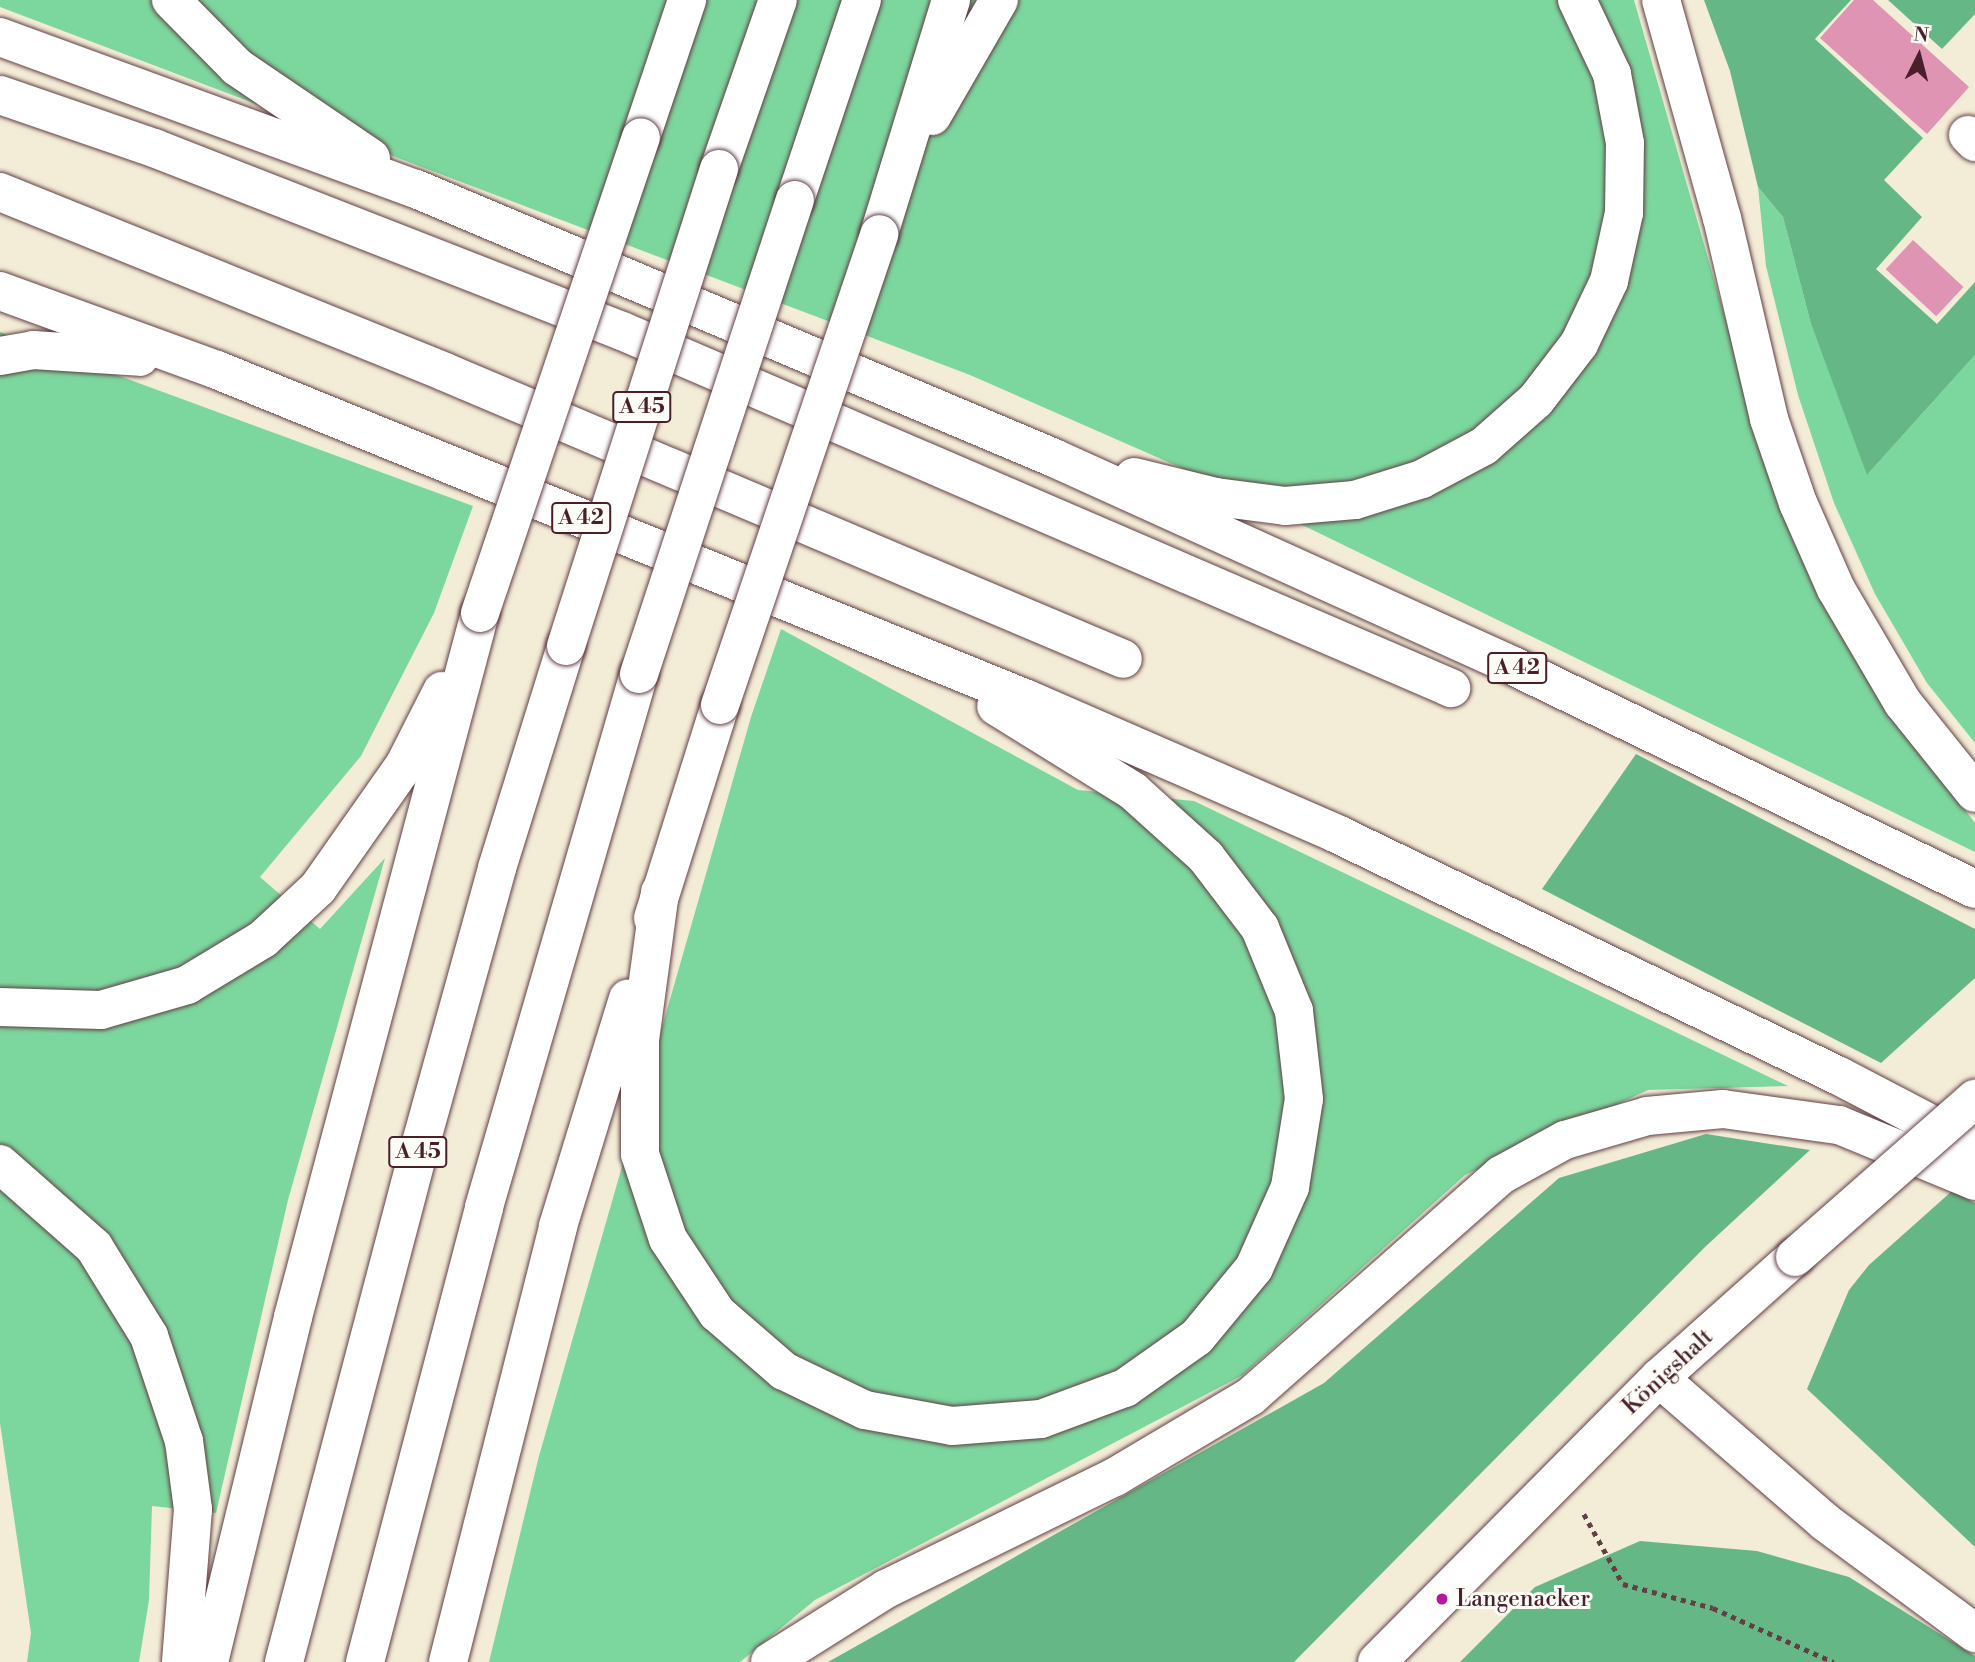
<!DOCTYPE html>
<html>
<head>
<meta charset="utf-8">
<style>
  body { margin:0 }
  #map { position:relative; width:1975px; height:1662px; overflow:hidden; background:#f3ecd6; font-family:"Libre Bodoni",serif }
  div>[style] { position:absolute }
  [style*='--x'] { left:calc(var(--x)*1px); top:calc(var(--y)*1px); width:calc(var(--w)*1px); rotate:calc(var(--a)*1deg) }
  .green>* { inset:0; background:#7cd79e }
  .forest>* { inset:0; background:#65b885 }
  .building>* { inset:0; background:#de94b2; transform-origin:0 0 }
  .path>* { height:4.5px; margin-top:-2.25px; transform-origin:0; background:repeating-linear-gradient(90deg,#633e45 0 5px,transparent 0 10px) }
  .roads { filter:drop-shadow(0 0 2px #633e45) drop-shadow(0 0 2px #633e45) }
  .minor>* { height:38px; margin:-19px; padding:0 19px; transform-origin:19px; border-radius:19px; background:#fff }
  .major>* { height:38px; margin:-19px; padding:0 19px; transform-origin:19px; border-radius:19px; background:#fff }
  .highway>* { height:38px; margin:-19px; padding:0 19px; transform-origin:19px; border-radius:19px; background:#fff }
  .bridges { filter:drop-shadow(0 0 2px #633e45) drop-shadow(0 0 2px #633e45) }
  .major-bridge>* { height:38px; margin:-19px; padding:0 19px; transform-origin:19px; border-radius:19px; background:#fff }
  .highway-bridge>* { height:38px; margin:-19px; padding:0 19px; transform-origin:19px; border-radius:19px; background:#fff }
  .dots>* { width:19px; height:19px; translate:-50% -50%; box-sizing:border-box; border:4px solid #fdfcf7; border-radius:50% }
  span { translate:-50% -50%; white-space:nowrap; text-align:center; line-height:1.15; -webkit-text-stroke:6px #fdfcf7; paint-order:stroke }
  .shield-label span { padding:2px 5px; background:#fdfcf7; border:2px solid; border-radius:5px; -webkit-text-stroke-width:0 }
  .shield-label { font-size:21px; color:#4a1f2b; font-weight:700 }
  .street-label { font-size:23px; color:#4a1f2b }
  .poi-label { font-size:23px; color:#4a1f2b }
  .left { translate:0 -50%; text-align:left }
  .north { position:absolute; left:1884px; top:21px; width:70px; height:70px; -webkit-text-stroke:5px #fdfcf7; paint-order:stroke; rotate:6deg; font-size:19px; font-weight:700; line-height:28px; text-align:center; color:#4a1f2b }
  .north::after { content:''; display:block; margin:auto; width:24px; height:32px; background:#4a1f2b; clip-path:polygon(50% 0,100% 100%,50% 72%,0 100%) }
</style>
</head>
<body>
<div id="map">
  <div class="green">
    <div style="clip-path:polygon(0 0,1634px 0,1755px 422px,1877px 694px,1975px 823px,1975px 852px,1218px 484px,970px 375px,0 7px)"></div>
    <div style="clip-path:polygon(1758px 187px,1783px 217px,1811px 324px,1868px 474px,1975px 355px,1975px 743px,1927px 683px,1875px 594px,1834px 503px,1798px 395px,1766px 266px)"></div>
    <div style="clip-path:polygon(0 332px,473px 506px,434px 613px,361px 756px,260px 877px,320px 929px,385px 858px,288px 1200px,216px 1513px,152px 1506px,149px 1600px,139px 1662px,27px 1662px,31px 1633px,0 1423px)"></div>
    <div style="clip-path:polygon(781px 629px,1078px 790px,1194px 801px,1788px 1086px,1648px 1090px,1465px 1175px,1243px 1375px,815px 1600px,740px 1662px,489px 1662px,539px 1456px,751px 717px)"></div>
  </div>
  <div class="forest">
    <div style="clip-path:polygon(1704px 0,1851px 0,1815px 39px,1923px 138px,1884px 180px,1922px 217px,1876px 269px,1937px 324px,1975px 282px,1975px 355px,1867px 475px,1811px 324px,1783px 217px,1758px 187px,1730px 71px)"></div>
    <div style="clip-path:polygon(1888px 0,1975px 0,1975px 14px,1942px 49px)"></div>
    <div style="clip-path:polygon(1636px 754px,1975px 929px,1975px 978px,1881px 1063px,1542px 889px)"></div>
    <div style="clip-path:polygon(1706px 1134px,1810px 1150px,1705px 1247px,1294px 1662px,828px 1662px,1324px 1383px,1559px 1178px)"></div>
    <div style="clip-path:polygon(1952px 1191px,1975px 1203px,1975px 1547px,1807px 1389px,1849px 1290px,1869px 1265px)"></div>
    <div style="clip-path:polygon(1640px 1541px,1757px 1551px,1849px 1577px,1975px 1656px,1975px 1662px,1460px 1662px,1535px 1587px)"></div>
  </div>
  <div class="building">
    <div style="clip-path:polygon(1854px 0,1873px 0,1969px 87px,1927px 134px,1820px 38px)"></div>
    <div style="left:1913px;top:240px;width:69px;height:40px;rotate:43deg"></div>
  </div>
  <div class="path">
    <div style="--x:1584;--y:1514;--w:80;--a:60.9"></div>
    <div style="--x:1623;--y:1584;--w:93;--a:14.9"></div>
    <div style="--x:1713;--y:1608;--w:132;--a:24.2"></div>
  </div>
  <div class="roads">
    <div class="minor">
      <div style="--x:0;--y:95;--w:163;--a:19"></div>
      <div style="--x:154;--y:148;--w:503;--a:21.36"></div>
      <div style="--x:622;--y:331;--w:903;--a:23.3"></div>
      <div style="--x:1968;--y:135;--w:10;--a:45"></div>
      <div style="--x:0;--y:192;--w:480;--a:22"></div>
      <div style="--x:445;--y:372;--w:736;--a:22.94"></div>
    </div>
    <div class="major">
      <div style="--x:1377;--y:1662;--w:400;--a:-45.2"></div>
      <div style="--x:1659;--y:1378;--w:182;--a:-41.7"></div>
    </div>
    <div class="highway">
      <div style="--x:171;--y:0;--w:94;--a:45.4"></div>
      <div style="--x:237;--y:67;--w:162;--a:34.2"></div>
      <div style="--x:1661;--y:0;--w:226;--a:74.4"></div>
      <div style="--x:1722;--y:218;--w:206;--a:76.8"></div>
      <div style="--x:1769;--y:419;--w:89;--a:71"></div>
      <div style="--x:1798;--y:503;--w:94;--a:66.2"></div>
      <div style="--x:1836;--y:589;--w:132;--a:59.6"></div>
      <div style="--x:1903;--y:703;--w:115;--a:51.3"></div>
      <div style="--x:0;--y:37;--w:443;--a:20.1"></div>
      <div style="--x:416;--y:189;--w:692;--a:22.86"></div>
      <div style="--x:1054;--y:458;--w:502;--a:24.37"></div>
      <div style="--x:1511;--y:665;--w:515;--a:25.77"></div>
      <div style="--x:932;--y:116;--w:134;--a:-60"></div>
      <div style="--x:641;--y:137;--w:145;--a:-71.4"></div>
      <div style="--x:719;--y:169;--w:179;--a:-70.8"></div>
      <div style="--x:795;--y:200;--w:211;--a:-71.5"></div>
      <div style="--x:879;--y:234;--w:245;--a:-72.9"></div>
      <div style="--x:0;--y:291;--w:231;--a:20"></div>
      <div style="--x:217;--y:370;--w:874;--a:22.11"></div>
      <div style="--x:1027;--y:699;--w:338;--a:23.5"></div>
      <div style="--x:1337;--y:834;--w:557;--a:25.74"></div>
      <div style="--x:1839;--y:1076;--w:153;--a:27.6"></div>
      <div style="--x:0;--y:356;--w:34;--a:-10"></div>
      <div style="--x:33;--y:350;--w:107;--a:3.7"></div>
      <div style="--x:1134;--y:477;--w:84;--a:13.7"></div>
      <div style="--x:1216;--y:497;--w:70;--a:7.4"></div>
      <div style="--x:1285;--y:506;--w:70;--a:-4.9"></div>
      <div style="--x:1355;--y:500;--w:70;--a:-17.4"></div>
      <div style="--x:1422;--y:479;--w:70;--a:-28"></div>
      <div style="--x:1484;--y:446;--w:69;--a:-41.5"></div>
      <div style="--x:1536;--y:400;--w:71;--a:-52.5"></div>
      <div style="--x:1579;--y:344;--w:70;--a:-64.5"></div>
      <div style="--x:1609;--y:281;--w:70;--a:-77.6"></div>
      <div style="--x:1624;--y:213;--w:70;--a:-89.2"></div>
      <div style="--x:1625;--y:143;--w:70;--a:-100.7"></div>
      <div style="--x:1612;--y:74;--w:82;--a:-115.3"></div>
      <div style="--x:660;--y:892;--w:148;--a:97.7"></div>
      <div style="--x:640;--y:1039;--w:115;--a:90"></div>
      <div style="--x:640;--y:1154;--w:89;--a:71.8"></div>
      <div style="--x:668;--y:1239;--w:89;--a:56.5"></div>
      <div style="--x:717;--y:1313;--w:89;--a:40.9"></div>
      <div style="--x:784;--y:1371;--w:90;--a:25.7"></div>
      <div style="--x:865;--y:1410;--w:88;--a:10.4"></div>
      <div style="--x:952;--y:1426;--w:89;--a:-4.5"></div>
      <div style="--x:1041;--y:1419;--w:90;--a:-20.3"></div>
      <div style="--x:1125;--y:1388;--w:88;--a:-35.3"></div>
      <div style="--x:1197;--y:1337;--w:89;--a:-50.4"></div>
      <div style="--x:1254;--y:1268;--w:89;--a:-66"></div>
      <div style="--x:1290;--y:1187;--w:89;--a:-81"></div>
      <div style="--x:1304;--y:1099;--w:89;--a:-96.5"></div>
      <div style="--x:1294;--y:1011;--w:90;--a:-112.3"></div>
      <div style="--x:1260;--y:928;--w:89;--a:-127.3"></div>
      <div style="--x:1206;--y:857;--w:98;--a:-137.9"></div>
      <div style="--x:1133;--y:791;--w:161;--a:-148.2"></div>
      <div style="--x:653;--y:918;--w:223;--a:-72.5"></div>
      <div style="--x:0;--y:1007;--w:101;--a:1.7"></div>
      <div style="--x:101;--y:1010;--w:90;--a:-16.2"></div>
      <div style="--x:187;--y:985;--w:89;--a:-31.2"></div>
      <div style="--x:263;--y:939;--w:75;--a:-42.8"></div>
      <div style="--x:318;--y:888;--w:151;--a:-54.9"></div>
      <div style="--x:405;--y:764;--w:82;--a:-63.1"></div>
      <div style="--x:0;--y:1164;--w:125;--a:41.4"></div>
      <div style="--x:94;--y:1247;--w:105;--a:58.3"></div>
      <div style="--x:149;--y:1336;--w:111;--a:71.6"></div>
      <div style="--x:184;--y:1441;--w:69;--a:82.5"></div>
      <div style="--x:193;--y:1509;--w:153;--a:94.5"></div>
      <div style="--x:1659;--y:1378;--w:220;--a:40.9"></div>
      <div style="--x:1825;--y:1522;--w:187;--a:36.5"></div>
      <div style="--x:209;--y:1662;--w:355;--a:-76.3"></div>
      <div style="--x:293;--y:1317;--w:728;--a:-75.12"></div>
      <div style="--x:284;--y:1662;--w:522;--a:-75.25"></div>
      <div style="--x:417;--y:1157;--w:300;--a:-74.5"></div>
      <div style="--x:497;--y:868;--w:232;--a:-72.7"></div>
      <div style="--x:365;--y:1662;--w:470;--a:-75.3"></div>
      <div style="--x:484;--y:1207;--w:555;--a:-73.79"></div>
      <div style="--x:448;--y:1662;--w:450;--a:-75.8"></div>
      <div style="--x:558;--y:1226;--w:238;--a:-72.9"></div>
      <div style="--x:770;--y:1662;--w:137;--a:-32.2"></div>
      <div style="--x:886;--y:1589;--w:255;--a:-26.1"></div>
      <div style="--x:1115;--y:1477;--w:157;--a:-30.7"></div>
      <div style="--x:1250;--y:1397;--w:335;--a:-41.5"></div>
      <div style="--x:1501;--y:1175;--w:73;--a:-28.7"></div>
      <div style="--x:1565;--y:1140;--w:85;--a:-16.3"></div>
      <div style="--x:1647;--y:1116;--w:76;--a:-5.3"></div>
      <div style="--x:1723;--y:1109;--w:117;--a:7.9"></div>
      <div style="--x:1839;--y:1125;--w:147;--a:22.4"></div>
    </div>
  </div>
  <div class="bridges">
    <div class="major-bridge">
      <div style="--x:1795;--y:1257;--w:240;--a:-41.3"></div>
    </div>
    <div class="highway-bridge">
      <div style="--x:480;--y:613;--w:502;--a:-71.31"></div>
      <div style="--x:566;--y:646;--w:501;--a:-72.22"></div>
      <div style="--x:639;--y:674;--w:499;--a:-71.8"></div>
      <div style="--x:720;--y:705;--w:497;--a:-71.3"></div>
    </div>
  </div>
  <div class="dots">
    <div style="left:1442px;top:1599px;background:#b5179e"></div>
  </div>
  <div class="shield-label">
    <span style="left:642px;top:407px">A 45</span>
    <span style="left:581px;top:518px">A 42</span>
    <span style="left:1517px;top:668px">A 42</span>
    <span style="left:418px;top:1152px">A 45</span>
  </div>
  <div class="street-label">
    <span style="left:1668px;top:1372px;rotate:-43deg">Königshalt</span>
  </div>
  <div class="poi-label">
    <span class="left" style="left:1456px;top:1599px">Langenacker</span>
  </div>
  <div class="north">N</div>
</div>
</body>
</html>
